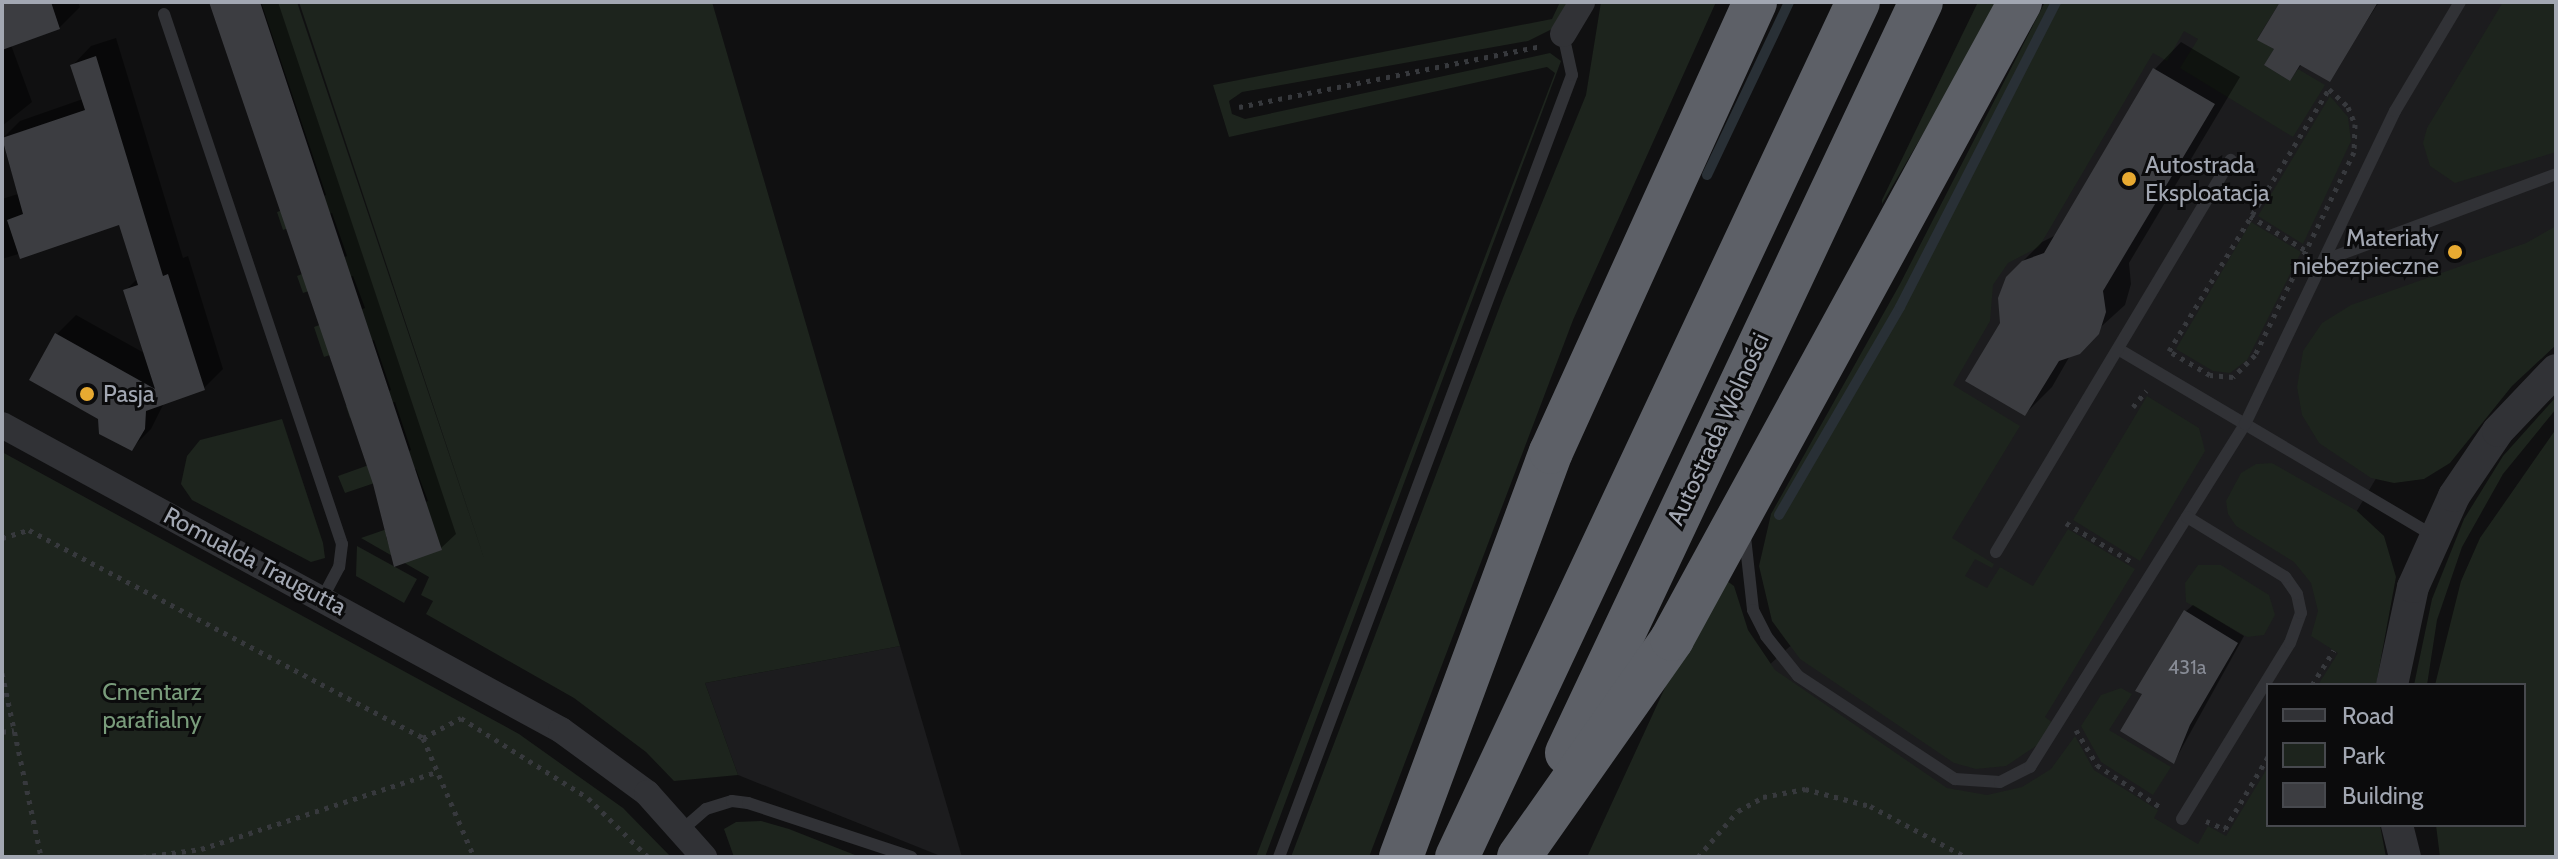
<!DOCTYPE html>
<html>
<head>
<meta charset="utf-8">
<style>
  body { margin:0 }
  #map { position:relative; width:2558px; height:859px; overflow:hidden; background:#101011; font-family:Cabin,sans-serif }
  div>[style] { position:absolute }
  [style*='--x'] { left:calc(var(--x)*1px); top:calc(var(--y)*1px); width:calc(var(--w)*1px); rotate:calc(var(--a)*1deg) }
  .built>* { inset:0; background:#1c1c1e }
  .green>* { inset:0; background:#1d241d }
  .shadow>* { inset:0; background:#0007 }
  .stream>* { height:10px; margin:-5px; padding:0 5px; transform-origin:5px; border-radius:5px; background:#293036 }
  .building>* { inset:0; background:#3c3d41 }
  .path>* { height:5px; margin-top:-2.5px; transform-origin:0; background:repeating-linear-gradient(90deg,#37393d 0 4px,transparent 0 10px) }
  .service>* { height:12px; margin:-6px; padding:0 6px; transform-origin:6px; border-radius:6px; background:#313236 }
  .minor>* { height:26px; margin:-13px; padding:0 13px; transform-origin:13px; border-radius:13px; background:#313236 }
  .tertiary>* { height:32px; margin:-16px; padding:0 16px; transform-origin:16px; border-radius:16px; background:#313236 }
  .motorway>* { height:44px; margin:-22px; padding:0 22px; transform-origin:22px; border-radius:22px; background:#5d6067 }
  .dots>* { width:22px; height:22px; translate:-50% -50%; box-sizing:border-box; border:4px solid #0b0b0c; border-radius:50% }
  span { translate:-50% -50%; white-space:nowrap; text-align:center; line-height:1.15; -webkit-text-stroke:6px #0b0b0c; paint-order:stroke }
  .number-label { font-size:20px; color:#888c96 }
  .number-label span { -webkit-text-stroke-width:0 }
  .poi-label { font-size:24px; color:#a2a7b2 }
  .left { translate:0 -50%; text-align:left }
  .right { translate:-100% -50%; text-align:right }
  .street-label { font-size:24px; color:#a2a7b2 }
  .park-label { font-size:24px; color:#799c7b }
  .frame { position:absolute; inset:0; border:4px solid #a2a7b2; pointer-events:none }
  .legend { position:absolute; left:2266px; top:683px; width:260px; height:144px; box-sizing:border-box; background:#0b0b0c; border:2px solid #47494e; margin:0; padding:10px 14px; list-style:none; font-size:24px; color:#a2a7b2 }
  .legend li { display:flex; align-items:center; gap:16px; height:40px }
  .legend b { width:40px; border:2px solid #47494e }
</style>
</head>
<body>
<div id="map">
  <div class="built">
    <div style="clip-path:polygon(2137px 2px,2556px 2px,2556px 315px,2381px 470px,2351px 521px,2360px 685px,2268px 685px,2268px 825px,2359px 850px,1976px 841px,1768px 666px,1834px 607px,1842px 530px)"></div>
    <div style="clip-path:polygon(900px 646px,962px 857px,943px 857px,738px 775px,705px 683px)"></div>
  </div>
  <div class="green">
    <div style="clip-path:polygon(261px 2px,297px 2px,486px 564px,299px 2px,712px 2px,900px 646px,705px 683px,738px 775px,674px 781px,646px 752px,574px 698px,426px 614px,433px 601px,421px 595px,429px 577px,361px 538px,387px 529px,383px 518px,428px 501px,416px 469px,345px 493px,338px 476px,411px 450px,395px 402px,350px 418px,346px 406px,391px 390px,374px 340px,324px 357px,314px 327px,365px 308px,353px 276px,303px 293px,297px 276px,347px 256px,332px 213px,283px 230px,277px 212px,326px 195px)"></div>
    <div style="clip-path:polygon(1560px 2px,1569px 2px,1552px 29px,1528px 41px,1242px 92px,1229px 101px,1232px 114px,1245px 119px,1550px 53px,1561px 61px,1265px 857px,1256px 857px,1555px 73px,1547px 67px,1229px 137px,1213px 85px,1552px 19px)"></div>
    <div style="clip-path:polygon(1601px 2px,1716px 2px,1573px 320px,1369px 857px,1291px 857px,1503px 298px,1586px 95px)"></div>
    <div style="clip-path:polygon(1978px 2px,2000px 2px,1882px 204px,1882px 200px)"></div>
    <div style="clip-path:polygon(2045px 2px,2280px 2px,2257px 39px,2274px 49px,2264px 65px,2290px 81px,2298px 69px,2325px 85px,2293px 137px,2180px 68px,2198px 39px,2184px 31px,2167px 61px,2153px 53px,2039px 247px,2008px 263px,1993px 285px,1990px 321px,1953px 385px,2020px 426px,1952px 538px,1994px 564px,1992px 568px,1975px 559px,1965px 576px,1987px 588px,2000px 567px,2033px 586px,2068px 529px,2135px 569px,2045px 717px,2053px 723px,2039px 744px,2006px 766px,1976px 769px,1954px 763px,1800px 659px,1772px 621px,1759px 566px,1771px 514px,1900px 284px)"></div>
    <div style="clip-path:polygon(2503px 2px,2556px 2px,2556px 152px,2455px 183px,2430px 166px,2423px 143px,2427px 128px)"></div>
    <div style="clip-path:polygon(2330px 96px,2348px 117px,2351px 141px,2303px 244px,2258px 216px)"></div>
    <div style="clip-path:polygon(2251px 222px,2301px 252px,2247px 360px,2230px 373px,2213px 371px,2176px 349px)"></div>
    <div style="clip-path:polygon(2556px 226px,2556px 345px,2512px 386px,2450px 463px,2424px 479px,2394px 483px,2371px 478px,2319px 443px,2302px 415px,2297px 387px,2303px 351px,2322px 323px,2351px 305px,2526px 243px)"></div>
    <div style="clip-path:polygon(2147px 396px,2199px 428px,2205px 451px,2140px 561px,2073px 520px)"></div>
    <div style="clip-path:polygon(2556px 397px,2556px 409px,2503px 474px,2462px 547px,2437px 620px,2427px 685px,2414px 685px,2432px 599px,2464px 519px,2503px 456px)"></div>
    <div style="clip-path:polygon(282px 419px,323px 543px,325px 558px,311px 562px,192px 500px,181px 484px,187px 456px,200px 440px)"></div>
    <div style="clip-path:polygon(2556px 429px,2556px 857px,2440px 857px,2436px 825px,2524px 825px,2524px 685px,2435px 685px,2461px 581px,2480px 538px)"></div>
    <div style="clip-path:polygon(2px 452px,519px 734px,623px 808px,671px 857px,2px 857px)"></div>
    <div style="clip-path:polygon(2272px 463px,2357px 511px,2384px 536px,2396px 577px,2376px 685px,2318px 685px,2338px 653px,2311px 636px,2318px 611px,2311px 583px,2294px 562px,2236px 526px,2228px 514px,2226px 501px,2241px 473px,2256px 464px)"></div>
    <div style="clip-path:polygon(357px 546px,417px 579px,404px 603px,356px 576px)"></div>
    <div style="clip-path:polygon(2198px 565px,2221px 565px,2269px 595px,2275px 615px,2264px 635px,2247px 637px,2186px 602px,2185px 583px)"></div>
    <div style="clip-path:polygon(1727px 581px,1734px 586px,1748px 630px,1775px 670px,1947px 788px,1987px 795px,2022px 787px,2051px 769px,2075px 736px,2094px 770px,2158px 810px,2154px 818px,2198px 844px,2208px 826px,2226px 836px,2268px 767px,2268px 825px,2380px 825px,2386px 857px,1587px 857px,1669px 679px)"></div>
    <div style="clip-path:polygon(2121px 688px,2132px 694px,2109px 730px,2171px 767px,2153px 795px,2101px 762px,2081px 726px,2101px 695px)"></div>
    <div style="clip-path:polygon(761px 821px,789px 829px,860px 857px,734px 857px,724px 829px,736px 822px)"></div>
  </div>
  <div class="shadow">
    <div style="clip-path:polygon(2px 2px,78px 2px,80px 7px,59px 28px,11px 45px,32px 102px,2px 126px)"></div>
    <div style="clip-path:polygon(210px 2px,278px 2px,456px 534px,441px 548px,395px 564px,386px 537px,391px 533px)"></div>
    <div style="clip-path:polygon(2282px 2px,2379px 2px,2329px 80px,2302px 64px,2290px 79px,2276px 48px)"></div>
    <div style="clip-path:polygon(116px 38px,183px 258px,188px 256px,223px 369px,204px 388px,164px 403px,151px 429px,131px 449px,100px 418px,57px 334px,76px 315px,146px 354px,125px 291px,138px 278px,120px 223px,2px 259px,2px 199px,18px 194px,2px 139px,20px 121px,83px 99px,72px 66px,91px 46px)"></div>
    <div style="clip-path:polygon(2181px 42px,2240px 77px,2129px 263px,2131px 284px,2125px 305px,2071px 354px,2052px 387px,2025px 414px,2002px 324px,2015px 269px,2042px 242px,2058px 234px,2155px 69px)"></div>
    <div style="clip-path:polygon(2193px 605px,2244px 636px,2174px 762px,2186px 611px)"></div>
  </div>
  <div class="stream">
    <div style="--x:1707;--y:175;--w:191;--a:-64.6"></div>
    <div style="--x:1779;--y:515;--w:241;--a:-59.8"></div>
    <div style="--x:1900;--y:307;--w:343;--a:-62.9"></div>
  </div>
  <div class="building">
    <div style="clip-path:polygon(2px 2px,51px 2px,60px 29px,2px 50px)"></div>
    <div style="clip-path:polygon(209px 2px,260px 2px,442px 550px,394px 567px,373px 484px)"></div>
    <div style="clip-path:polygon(2280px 2px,2378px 2px,2330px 82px,2300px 65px,2290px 81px,2264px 65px,2274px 49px,2257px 40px)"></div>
    <div style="clip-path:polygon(96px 56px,163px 276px,168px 274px,205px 390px,146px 411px,145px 429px,132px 451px,99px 434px,98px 419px,29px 380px,55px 333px,155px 389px,123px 290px,138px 285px,119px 225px,20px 259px,7px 220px,23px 214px,2px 138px,85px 110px,70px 65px)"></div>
    <div style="clip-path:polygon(2153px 68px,2215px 104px,2103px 291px,2106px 312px,2099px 334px,2080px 354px,2059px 361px,2025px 416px,1965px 381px,2000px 323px,1998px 298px,2006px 277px,2022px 261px,2044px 253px)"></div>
    <div style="clip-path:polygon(2184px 610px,2238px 643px,2190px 725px,2174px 764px,2120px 731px,2142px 694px,2135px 691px)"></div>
  </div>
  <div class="path">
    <div style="--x:2329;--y:89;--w:26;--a:43"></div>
    <div style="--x:2348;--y:107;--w:18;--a:68"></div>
    <div style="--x:2355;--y:124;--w:28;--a:92"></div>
    <div style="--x:2354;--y:152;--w:226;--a:116"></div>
    <div style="--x:2255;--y:355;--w:31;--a:135"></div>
    <div style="--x:2233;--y:377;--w:23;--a:-175"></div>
    <div style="--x:2210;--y:375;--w:48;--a:-149.7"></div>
    <div style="--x:2169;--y:351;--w:307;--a:-58.6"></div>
    <div style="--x:1239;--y:107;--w:308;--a:-11.4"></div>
    <div style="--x:2250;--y:216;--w:65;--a:31.7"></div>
    <div style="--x:2133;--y:407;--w:21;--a:-51"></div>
    <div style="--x:2066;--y:523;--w:79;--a:30.5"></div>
    <div style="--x:2;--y:538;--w:28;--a:-17"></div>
    <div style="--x:29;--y:530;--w:446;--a:27.8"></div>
    <div style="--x:423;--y:738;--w:129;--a:66.8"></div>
    <div style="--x:2;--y:673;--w:188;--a:78"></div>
    <div style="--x:2312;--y:685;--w:41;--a:-57.8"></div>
    <div style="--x:2076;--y:730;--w:41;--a:59"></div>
    <div style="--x:2097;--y:765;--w:79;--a:33.7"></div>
    <div style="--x:2;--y:732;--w:12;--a:-9"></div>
    <div style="--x:423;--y:738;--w:43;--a:-27.8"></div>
    <div style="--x:461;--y:718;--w:150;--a:32.2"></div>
    <div style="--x:588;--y:798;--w:84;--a:44.5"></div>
    <div style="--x:2206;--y:821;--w:21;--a:23"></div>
    <div style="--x:2225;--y:829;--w:84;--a:-59.2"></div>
    <div style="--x:142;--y:857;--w:60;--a:-7.7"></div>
    <div style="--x:201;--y:849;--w:248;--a:-18.1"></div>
    <div style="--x:1698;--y:857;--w:61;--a:-49"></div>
    <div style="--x:1738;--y:811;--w:29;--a:-29"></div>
    <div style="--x:1763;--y:797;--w:43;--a:-10.8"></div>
    <div style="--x:1805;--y:789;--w:67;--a:14.7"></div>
    <div style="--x:1870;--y:806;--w:109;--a:28"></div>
  </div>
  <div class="service">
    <div style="--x:164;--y:14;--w:559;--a:71.44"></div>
    <div style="--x:342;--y:544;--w:23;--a:97"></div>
    <div style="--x:339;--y:567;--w:34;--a:118"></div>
    <div style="--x:2325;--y:260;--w:246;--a:-20.4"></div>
    <div style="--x:2118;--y:349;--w:367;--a:30.6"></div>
    <div style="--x:1745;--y:537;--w:73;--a:83.7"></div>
    <div style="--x:1753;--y:610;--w:29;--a:63"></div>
    <div style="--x:1766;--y:636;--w:51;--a:51.3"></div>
    <div style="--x:1798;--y:676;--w:188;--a:33.3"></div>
    <div style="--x:1955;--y:779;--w:45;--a:3.8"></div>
    <div style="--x:2000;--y:782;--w:34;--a:-27"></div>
    <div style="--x:2030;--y:767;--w:405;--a:-57.9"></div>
    <div style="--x:2245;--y:424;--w:347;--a:-64.4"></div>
    <div style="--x:2395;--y:111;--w:127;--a:-59.2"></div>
    <div style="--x:1996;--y:552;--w:457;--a:-59.1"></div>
    <div style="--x:2182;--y:819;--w:206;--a:-58.5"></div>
    <div style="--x:2290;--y:643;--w:32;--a:-70"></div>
    <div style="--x:2301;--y:613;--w:19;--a:-102"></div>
    <div style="--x:2297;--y:594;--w:21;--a:-125"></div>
    <div style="--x:2285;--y:577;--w:115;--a:-148.5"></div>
    <div style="--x:683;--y:829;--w:30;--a:-41"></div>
    <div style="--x:706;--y:809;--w:27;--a:-17"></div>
    <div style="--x:732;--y:801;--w:16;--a:7"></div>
    <div style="--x:748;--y:803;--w:172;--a:18.3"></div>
    <div style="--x:1279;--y:857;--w:835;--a:-69.46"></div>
    <div style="--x:1572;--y:75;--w:42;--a:-102.4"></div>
  </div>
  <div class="minor">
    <div style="--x:1563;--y:34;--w:37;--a:-59"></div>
    <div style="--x:2;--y:425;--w:637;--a:28.62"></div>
    <div style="--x:561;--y:730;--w:107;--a:36.2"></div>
    <div style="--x:647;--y:793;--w:86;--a:48.3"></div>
  </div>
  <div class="tertiary">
    <div style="--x:2392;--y:685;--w:100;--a:-77.9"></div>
    <div style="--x:2413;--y:587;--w:100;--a:-65.7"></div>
    <div style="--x:2454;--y:496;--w:78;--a:-55.9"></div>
    <div style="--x:2498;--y:431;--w:84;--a:-46.4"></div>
    <div style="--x:2397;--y:825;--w:33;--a:76"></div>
  </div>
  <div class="motorway">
    <div style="--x:1567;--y:753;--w:830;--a:-64.76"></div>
    <div style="--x:1401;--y:857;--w:432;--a:-69.7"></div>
    <div style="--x:1551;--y:452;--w:494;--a:-65.6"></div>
    <div style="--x:1457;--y:857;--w:944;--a:-64.87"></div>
    <div style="--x:1519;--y:857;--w:266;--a:-54.9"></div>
    <div style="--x:1672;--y:639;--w:726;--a:-61.35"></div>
  </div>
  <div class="dots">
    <div style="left:2129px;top:179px;background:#e8aa31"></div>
    <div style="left:2455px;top:252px;background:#e8aa31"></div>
    <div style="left:87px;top:394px;background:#e8aa31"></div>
  </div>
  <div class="number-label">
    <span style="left:2187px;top:667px">431a</span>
  </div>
  <div class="poi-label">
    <span class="left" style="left:2145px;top:179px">Autostrada<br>Eksploatacja</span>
    <span class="right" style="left:2439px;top:252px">Materiały<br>niebezpieczne</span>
    <span class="left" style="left:103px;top:394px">Pasja</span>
  </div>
  <div class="street-label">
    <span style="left:1718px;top:429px;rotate:-65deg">Autostrada Wolności</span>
    <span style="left:255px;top:561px;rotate:28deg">Romualda Traugutta</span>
  </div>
  <div class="park-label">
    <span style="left:152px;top:706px">Cmentarz<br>parafialny</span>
  </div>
  <div class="frame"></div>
  <ul class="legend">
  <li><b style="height:10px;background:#313236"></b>Road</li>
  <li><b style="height:22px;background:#1d241d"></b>Park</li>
  <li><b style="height:22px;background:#3c3d41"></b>Building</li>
  </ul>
</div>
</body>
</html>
